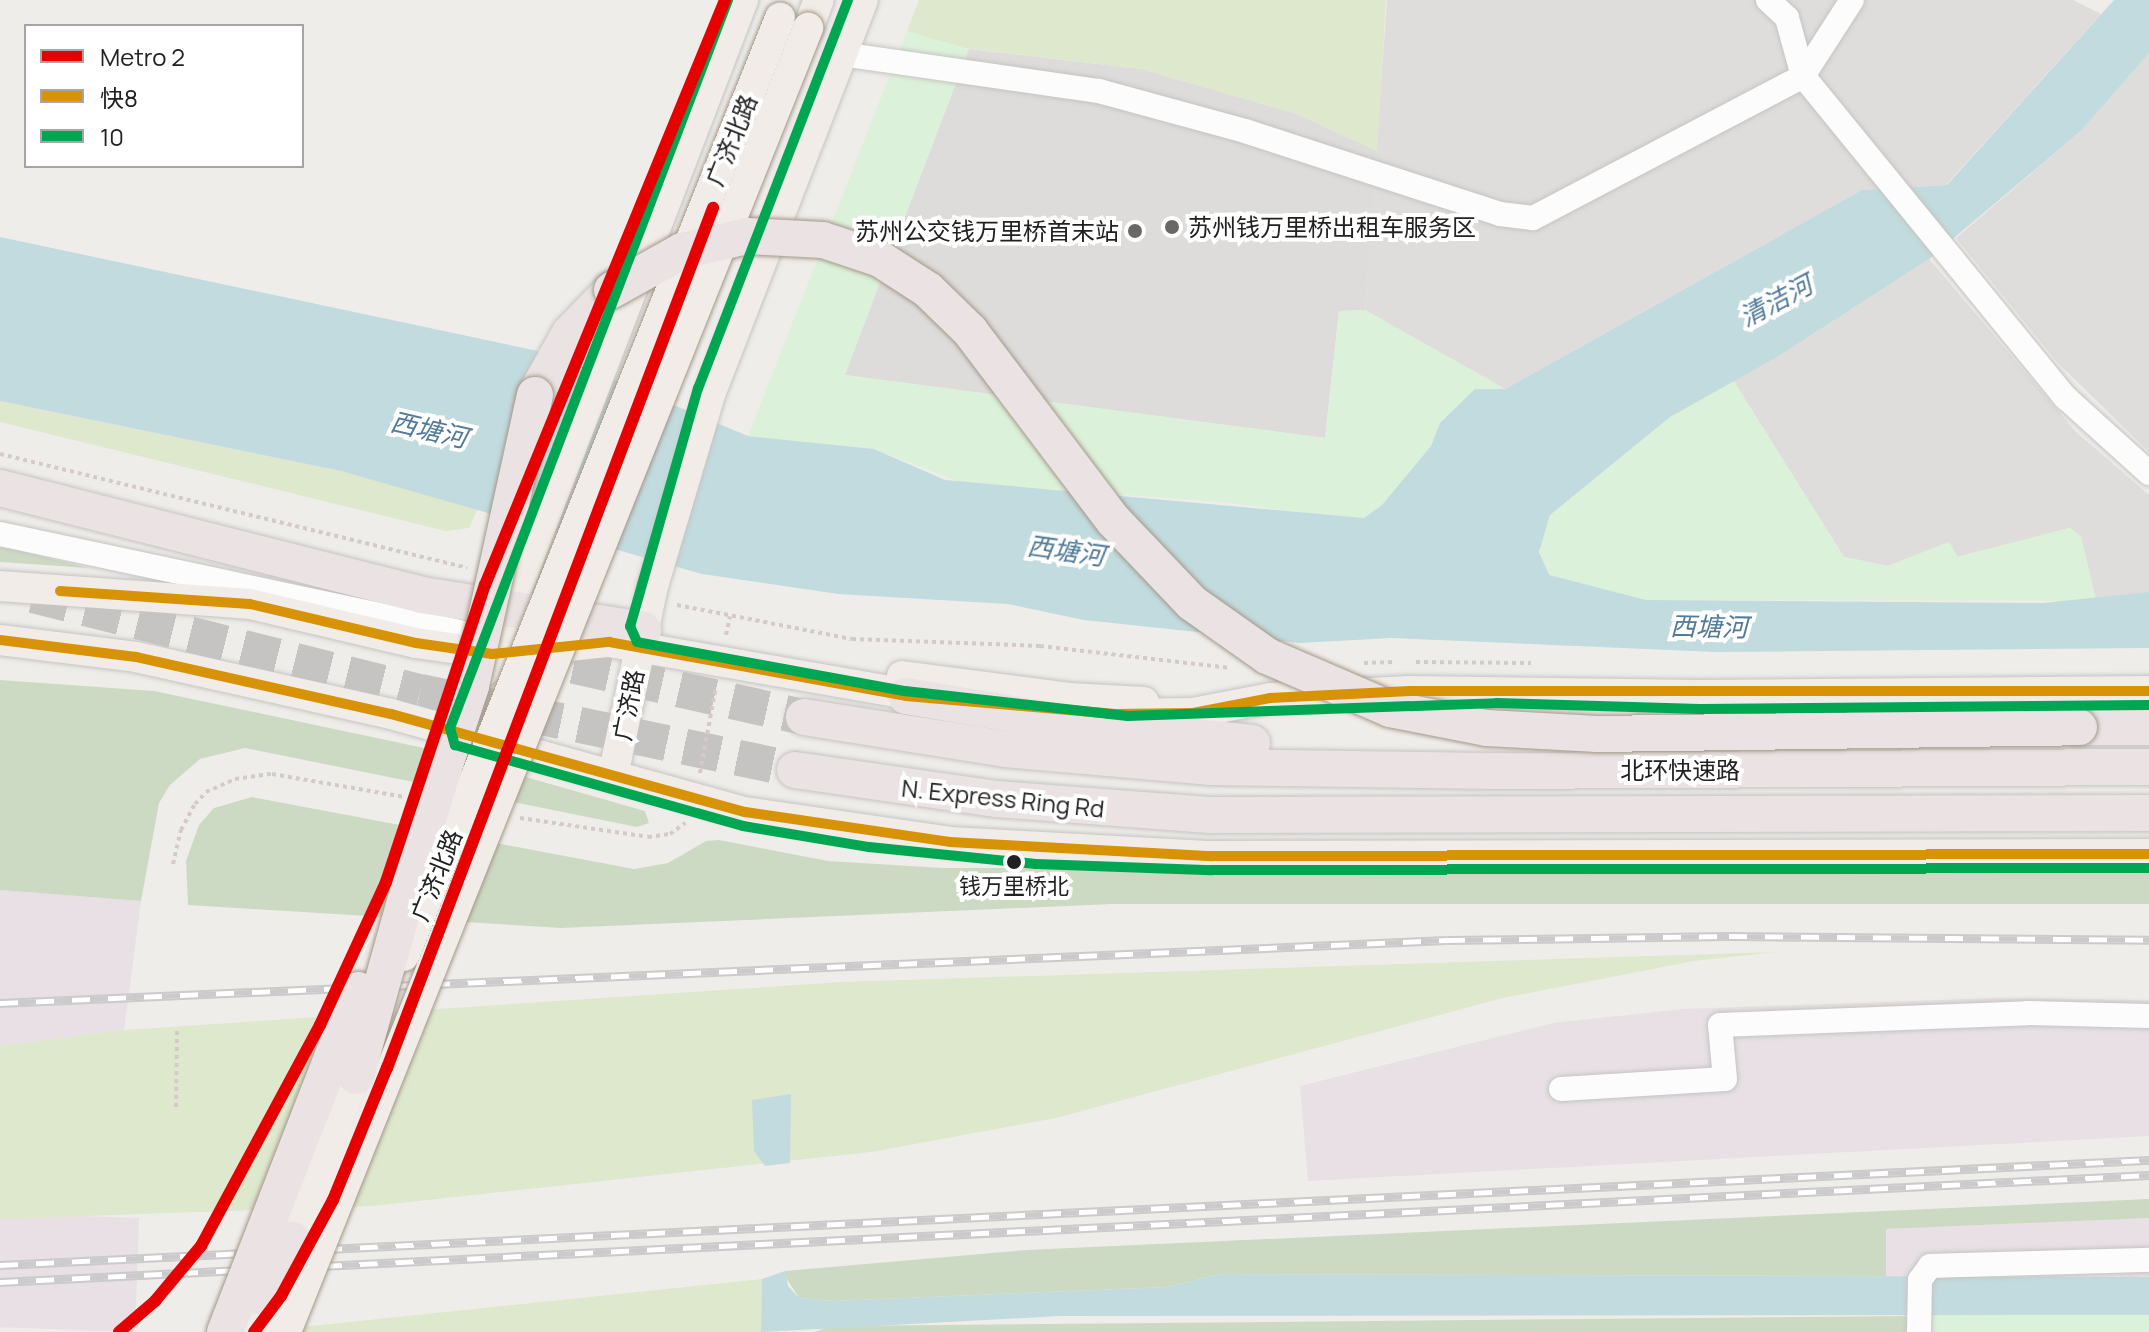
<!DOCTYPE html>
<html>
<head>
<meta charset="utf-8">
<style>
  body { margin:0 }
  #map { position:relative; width:2149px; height:1332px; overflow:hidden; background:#efedea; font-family:Manrope,"Noto Sans SC",sans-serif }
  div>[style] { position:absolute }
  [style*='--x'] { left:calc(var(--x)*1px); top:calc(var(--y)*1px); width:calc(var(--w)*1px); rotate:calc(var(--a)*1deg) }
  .residential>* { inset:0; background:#dedddc }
  .industrial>* { inset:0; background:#e8e0e4; transform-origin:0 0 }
  .religious>* { inset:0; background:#dddcdb }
  .grass>* { inset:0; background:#dee8cd }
  .forest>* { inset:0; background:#cddac3 }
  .park>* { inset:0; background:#dcf1da; transform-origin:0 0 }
  .water>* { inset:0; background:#c2dbde }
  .highway-tunnel>* { height:36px; margin-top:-18px; transform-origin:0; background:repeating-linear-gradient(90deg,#c6c4c2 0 36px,transparent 0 54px) }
  .path>* { height:4px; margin-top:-2px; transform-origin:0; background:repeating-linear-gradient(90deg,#d6cac9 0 4px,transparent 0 8px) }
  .roads { filter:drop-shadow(0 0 2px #c5c4c2) drop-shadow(0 0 2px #c5c4c2) }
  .minor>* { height:24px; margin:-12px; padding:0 12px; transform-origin:12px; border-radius:12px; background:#fdfcfc }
  .major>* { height:30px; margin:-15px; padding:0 15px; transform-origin:15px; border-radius:15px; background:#f1ece7 }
  .highway>* { height:36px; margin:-18px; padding:0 18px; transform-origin:18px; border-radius:18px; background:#eae2e3 }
  .rail>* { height:9px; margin-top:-4.5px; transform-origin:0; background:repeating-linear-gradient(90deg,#fff 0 18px,#cbcbcb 0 36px); box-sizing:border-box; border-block:2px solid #cbcbcb }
  .bridges { filter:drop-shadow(0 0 2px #a39889) drop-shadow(0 0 2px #a39889) }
  .major-bridge>* { height:30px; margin:-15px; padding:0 15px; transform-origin:15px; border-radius:15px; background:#f1ece7 }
  .highway-bridge>* { height:36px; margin:-18px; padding:0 18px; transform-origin:18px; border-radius:18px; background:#eae2e3 }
  .bus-1>* { height:10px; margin:-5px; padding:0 5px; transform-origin:5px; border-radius:5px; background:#d79205 }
  .bus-2>* { height:10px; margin:-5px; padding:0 5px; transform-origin:5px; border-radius:5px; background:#00a651 }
  .metro-1>* { height:12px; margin:-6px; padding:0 6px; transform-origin:6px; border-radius:6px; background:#e60000 }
  .dots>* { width:22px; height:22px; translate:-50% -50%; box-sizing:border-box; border:4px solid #fff; border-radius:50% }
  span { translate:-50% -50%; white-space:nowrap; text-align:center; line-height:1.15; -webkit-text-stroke:8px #fff; paint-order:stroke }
  .bus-label { font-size:22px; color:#212121 }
  .street-label { font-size:24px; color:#212121 }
  .poi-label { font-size:24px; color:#212121 }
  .left { translate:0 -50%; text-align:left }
  .right { translate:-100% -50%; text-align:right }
  .water-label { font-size:26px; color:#517a98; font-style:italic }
  .legend { position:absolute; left:24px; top:24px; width:280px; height:144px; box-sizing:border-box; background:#fff; border:2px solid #a6a6a6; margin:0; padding:10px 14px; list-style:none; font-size:24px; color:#212121 }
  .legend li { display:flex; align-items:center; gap:16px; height:40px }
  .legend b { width:40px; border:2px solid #a6a6a6 }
</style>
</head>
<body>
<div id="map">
  <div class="residential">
    <div style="clip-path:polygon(1387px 0,2073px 0,2101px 14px,1946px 185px,1862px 190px,1505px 389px,1365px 310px)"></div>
    <div style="clip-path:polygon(2149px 53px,2149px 452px,2058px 363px,1956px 238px,2082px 130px)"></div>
    <div style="clip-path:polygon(1929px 259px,2076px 432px,2149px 495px,2149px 592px,2096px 601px,2081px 537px,2070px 528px,1957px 557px,1949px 542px,1888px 566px,1844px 557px,1732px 379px,1782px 354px)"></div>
  </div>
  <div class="industrial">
    <div style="clip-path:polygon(0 890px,141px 901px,124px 1030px,0 1046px)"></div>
    <div style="clip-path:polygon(1997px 998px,2149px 1000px,2149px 1136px,1308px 1181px,1300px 1086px,1553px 1023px,1683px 1009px)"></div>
    <div style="left:139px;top:1218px;width:114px;height:139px;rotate:92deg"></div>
    <div style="clip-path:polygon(2149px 1218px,2149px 1277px,1886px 1276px,1886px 1229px)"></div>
  </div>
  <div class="religious">
    <div style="clip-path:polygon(969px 49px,1141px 69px,1297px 114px,1377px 151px,1365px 310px,1339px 311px,1325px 438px,844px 375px)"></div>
  </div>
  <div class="grass">
    <div style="clip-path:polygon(919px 0,1386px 0,1377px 151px,1297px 114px,1141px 69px,955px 47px,907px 31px)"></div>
    <div style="clip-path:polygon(0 401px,341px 471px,478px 508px,469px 528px,446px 531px,0 422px)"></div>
    <div style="clip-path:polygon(1777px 952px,1694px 961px,1503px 998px,1056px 1118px,871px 1152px,372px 1206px,0 1219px,0 1046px,124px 1030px,842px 982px)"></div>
    <div style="clip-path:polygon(762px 1279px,761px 1332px,254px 1332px)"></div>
  </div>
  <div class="forest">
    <div style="clip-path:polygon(0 546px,89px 568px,0 562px)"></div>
    <div style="clip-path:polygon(0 680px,154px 691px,424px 748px,645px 811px,649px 823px,637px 827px,245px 748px,200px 759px,170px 785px,159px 803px,141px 901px,0 890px)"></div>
    <div style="clip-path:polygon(252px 797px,634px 869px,668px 863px,706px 841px,719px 840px,828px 861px,943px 868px,2149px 867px,2149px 904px,1112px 904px,561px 928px,188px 905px,186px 861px,199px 825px,214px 808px)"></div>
    <div style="clip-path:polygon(2149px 1199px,2149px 1218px,1886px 1229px,1886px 1276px,1220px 1274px,1168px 1287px,833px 1301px,799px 1298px,785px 1276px,785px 1271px,1026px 1250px)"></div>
    <div style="clip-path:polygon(1909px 1316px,1909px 1332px,814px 1332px,833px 1326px)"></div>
  </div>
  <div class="park">
    <div style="clip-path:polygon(907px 31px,969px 49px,845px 375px,1325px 438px,1339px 311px,1365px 310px,1505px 389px,1489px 391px,1440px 423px,1431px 446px,1382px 505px,1364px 518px,1350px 519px,1221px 502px,962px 483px,874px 449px,748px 436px)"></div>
    <div style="clip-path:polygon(1732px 378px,1844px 557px,1888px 566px,1949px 542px,1958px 557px,2070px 528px,2081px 537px,2096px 601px,1646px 600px,1573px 585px,1544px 572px,1539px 545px,1550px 515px,1670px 417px)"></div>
    <div style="left:1928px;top:1315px;width:221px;height:17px"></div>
  </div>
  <div class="water">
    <div style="clip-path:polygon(2114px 0,2149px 0,2149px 53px,2082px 130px,1929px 259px,1782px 354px,1670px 417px,1550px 515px,1539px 552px,1549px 575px,1646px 600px,2043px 603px,2149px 592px,2149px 648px,1716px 652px,1391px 638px,1300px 643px,1084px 620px,1008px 604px,838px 594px,702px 574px,341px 471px,0 401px,0 237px,552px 354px,748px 436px,874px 449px,945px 480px,1364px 518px,1382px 505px,1431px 446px,1440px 423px,1475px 389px,1505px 389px,1862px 190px,1947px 185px)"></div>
    <div style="clip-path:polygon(791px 1094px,790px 1163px,765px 1166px,754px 1151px,752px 1100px)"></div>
    <div style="clip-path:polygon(785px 1271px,788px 1286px,799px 1298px,832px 1301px,1168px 1287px,1220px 1274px,2149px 1277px,2149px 1315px,1061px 1316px,761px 1332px,762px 1279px)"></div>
  </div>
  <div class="highway-tunnel">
    <div style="--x:33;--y:595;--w:399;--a:14.1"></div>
    <div style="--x:420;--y:692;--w:383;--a:11.7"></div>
    <div style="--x:521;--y:654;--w:290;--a:12.6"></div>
  </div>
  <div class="path">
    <div style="--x:0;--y:454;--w:481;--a:13.7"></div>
    <div style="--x:677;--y:605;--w:178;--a:11"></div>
    <div style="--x:852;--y:639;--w:188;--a:2.1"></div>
    <div style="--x:1040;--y:646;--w:192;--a:6.6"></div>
    <div style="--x:726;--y:635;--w:19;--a:-78"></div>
    <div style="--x:1416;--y:662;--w:115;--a:0.5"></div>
    <div style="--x:1364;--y:663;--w:31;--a:-2"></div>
    <div style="--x:700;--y:773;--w:87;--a:-79.5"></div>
    <div style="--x:520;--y:818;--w:129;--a:8.4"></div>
    <div style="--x:648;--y:837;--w:22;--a:-8"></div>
    <div style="--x:670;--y:834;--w:19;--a:-36"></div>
    <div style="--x:173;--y:864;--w:35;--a:-77"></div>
    <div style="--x:181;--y:830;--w:30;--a:-62"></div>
    <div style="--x:195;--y:804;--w:16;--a:-47"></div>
    <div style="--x:206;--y:792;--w:32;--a:-24"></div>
    <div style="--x:235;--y:779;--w:37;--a:-8"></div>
    <div style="--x:272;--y:774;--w:135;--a:9.8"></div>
    <div style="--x:176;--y:1107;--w:77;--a:-89.3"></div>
  </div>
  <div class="roads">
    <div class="minor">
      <div style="--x:1768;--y:0;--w:26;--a:43"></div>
      <div style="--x:1787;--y:18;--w:60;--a:74.6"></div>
      <div style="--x:1803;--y:76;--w:416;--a:50.8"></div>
      <div style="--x:2066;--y:398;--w:112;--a:42.1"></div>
      <div style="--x:842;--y:54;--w:260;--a:8.2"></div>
      <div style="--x:1099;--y:91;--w:151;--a:15.3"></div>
      <div style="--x:1245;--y:131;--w:268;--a:18"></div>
      <div style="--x:1500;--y:214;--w:33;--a:7"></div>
      <div style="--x:1533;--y:218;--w:305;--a:-27.7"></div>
      <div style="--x:1803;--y:76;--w:90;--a:-57.2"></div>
      <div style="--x:0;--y:534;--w:504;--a:12.02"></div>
      <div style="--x:1561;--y:1089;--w:164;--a:-3.5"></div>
      <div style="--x:1725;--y:1079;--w:54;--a:-95.3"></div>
      <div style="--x:1720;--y:1025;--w:308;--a:-2.2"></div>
      <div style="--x:2028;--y:1013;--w:121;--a:1.4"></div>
      <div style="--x:1919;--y:1332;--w:52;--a:-88.9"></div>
      <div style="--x:1920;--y:1280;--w:17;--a:-54"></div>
      <div style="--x:1930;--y:1266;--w:219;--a:-1.6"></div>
    </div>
    <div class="major">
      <div style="--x:808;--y:28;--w:30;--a:-69"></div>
      <div style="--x:0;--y:586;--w:251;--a:4.1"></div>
      <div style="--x:250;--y:604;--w:171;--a:13.2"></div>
      <div style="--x:416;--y:643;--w:77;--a:8.2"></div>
      <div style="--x:492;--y:654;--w:118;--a:-5.9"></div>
      <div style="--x:609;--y:642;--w:326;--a:9.9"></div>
      <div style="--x:0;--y:640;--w:137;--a:7.1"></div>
      <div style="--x:136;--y:657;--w:261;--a:12.6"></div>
      <div style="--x:391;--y:714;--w:367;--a:15.5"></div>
      <div style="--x:745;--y:812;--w:207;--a:8.3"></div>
      <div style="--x:950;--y:842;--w:262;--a:3.1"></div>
      <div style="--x:1212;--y:856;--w:937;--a:-0.12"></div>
      <div style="--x:486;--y:670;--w:718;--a:-69.01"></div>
      <div style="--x:902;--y:676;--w:168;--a:7.5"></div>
      <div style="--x:1069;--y:698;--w:75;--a:3.1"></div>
      <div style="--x:1121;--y:714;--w:72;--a:-0.8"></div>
      <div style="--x:1193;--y:713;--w:78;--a:-11"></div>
      <div style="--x:1270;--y:698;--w:140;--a:-2.9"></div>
      <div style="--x:1410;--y:691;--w:290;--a:0.8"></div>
      <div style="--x:1700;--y:695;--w:449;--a:-0.5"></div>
      <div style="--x:613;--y:776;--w:194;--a:-78.1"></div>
      <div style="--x:653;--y:586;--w:202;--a:-73.4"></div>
      <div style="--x:711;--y:392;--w:420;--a:-68.8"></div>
    </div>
    <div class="highway">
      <div style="--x:535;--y:395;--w:71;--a:-60.6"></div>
      <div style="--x:570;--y:333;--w:60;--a:-45.7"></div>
      <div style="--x:0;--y:488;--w:435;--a:14.2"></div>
      <div style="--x:422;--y:595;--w:224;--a:9"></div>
      <div style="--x:906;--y:696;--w:174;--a:9.6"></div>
      <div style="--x:1078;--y:725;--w:175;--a:5.9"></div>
      <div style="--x:804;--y:717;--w:204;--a:9"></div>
      <div style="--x:1005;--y:749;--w:207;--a:5"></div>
      <div style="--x:1211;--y:767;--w:282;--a:0.8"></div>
      <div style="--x:1493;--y:771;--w:656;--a:-0.35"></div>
      <div style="--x:2079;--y:727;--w:70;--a:0"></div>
      <div style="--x:795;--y:770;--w:204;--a:8.2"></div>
      <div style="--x:997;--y:799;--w:216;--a:4.3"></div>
      <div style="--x:1212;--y:815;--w:937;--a:-0.12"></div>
    </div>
  </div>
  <div class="rail">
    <div style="--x:0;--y:1003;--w:1448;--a:-2.49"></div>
    <div style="--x:1447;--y:940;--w:282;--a:-0.8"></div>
    <div style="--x:1729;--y:936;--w:420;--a:0.5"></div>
    <div style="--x:0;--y:1265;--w:2152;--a:-2.8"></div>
    <div style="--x:0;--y:1282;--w:2152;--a:-2.85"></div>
  </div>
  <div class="bridges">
    <div class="major-bridge">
      <div style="--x:404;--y:956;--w:1011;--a:-68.16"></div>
      <div style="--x:255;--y:1332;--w:297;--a:-68.4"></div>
      <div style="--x:286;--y:1332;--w:1405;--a:-68.18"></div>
    </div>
    <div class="highway-bridge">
      <div style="--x:612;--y:290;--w:80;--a:-29.1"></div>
      <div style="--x:682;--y:251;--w:67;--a:-13"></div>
      <div style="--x:747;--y:236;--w:76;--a:3"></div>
      <div style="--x:823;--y:240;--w:60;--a:18.4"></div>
      <div style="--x:880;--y:259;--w:57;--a:32.9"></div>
      <div style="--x:928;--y:290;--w:59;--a:44.3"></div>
      <div style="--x:970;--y:331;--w:237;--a:52.9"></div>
      <div style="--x:1113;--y:520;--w:115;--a:46.4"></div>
      <div style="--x:1192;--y:603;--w:92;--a:35.2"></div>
      <div style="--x:1267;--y:656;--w:134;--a:23.3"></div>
      <div style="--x:1390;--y:709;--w:99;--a:11.1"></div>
      <div style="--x:1487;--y:728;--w:110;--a:3.1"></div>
      <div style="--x:1597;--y:734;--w:482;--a:-0.8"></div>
      <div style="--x:356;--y:1076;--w:292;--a:-74.3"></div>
      <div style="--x:435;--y:795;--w:115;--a:-71.7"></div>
      <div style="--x:471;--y:686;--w:298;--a:-77.6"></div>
      <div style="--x:256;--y:1296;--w:67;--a:-57.3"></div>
      <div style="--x:225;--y:1332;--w:367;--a:-68.7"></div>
    </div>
  </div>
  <div class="bus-1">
    <div style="--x:60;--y:591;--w:190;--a:3.9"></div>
    <div style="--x:250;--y:604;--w:171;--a:13.2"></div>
    <div style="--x:416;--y:643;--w:77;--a:8.2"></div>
    <div style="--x:492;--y:654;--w:118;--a:-5.9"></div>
    <div style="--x:609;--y:642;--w:302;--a:10.3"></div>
    <div style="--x:906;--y:696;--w:210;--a:4.9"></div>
    <div style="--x:1115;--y:714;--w:78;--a:-0.7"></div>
    <div style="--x:1193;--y:713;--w:78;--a:-11"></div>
    <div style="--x:1270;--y:698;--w:140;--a:-2.9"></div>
    <div style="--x:1410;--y:691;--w:739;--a:0"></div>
    <div style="--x:0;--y:640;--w:137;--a:7.1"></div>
    <div style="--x:136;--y:657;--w:261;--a:12.6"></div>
    <div style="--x:391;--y:714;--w:367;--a:15.5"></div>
    <div style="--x:745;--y:812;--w:207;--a:8.3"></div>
    <div style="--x:950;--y:842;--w:262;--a:3.1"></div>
    <div style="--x:1212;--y:856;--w:937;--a:-0.12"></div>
  </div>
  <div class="bus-2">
    <div style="--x:728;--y:0;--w:779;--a:110.9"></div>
    <div style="--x:450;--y:728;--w:18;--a:74"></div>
    <div style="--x:455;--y:745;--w:299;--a:15.7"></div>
    <div style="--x:743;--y:826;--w:128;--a:9.5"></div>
    <div style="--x:869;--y:847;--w:168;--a:5.8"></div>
    <div style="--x:1036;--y:864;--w:176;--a:2"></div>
    <div style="--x:1212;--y:870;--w:937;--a:-0.12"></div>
    <div style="--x:848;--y:0;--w:416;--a:111.1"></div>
    <div style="--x:698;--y:388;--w:248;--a:105.9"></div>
    <div style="--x:630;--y:626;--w:17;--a:66"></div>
    <div style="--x:637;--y:642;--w:272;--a:10.4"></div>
    <div style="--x:905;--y:691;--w:224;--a:6.4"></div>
    <div style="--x:1128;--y:716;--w:369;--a:-2"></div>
    <div style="--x:1497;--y:703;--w:203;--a:1.7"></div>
    <div style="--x:1700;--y:709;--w:449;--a:-0.5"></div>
  </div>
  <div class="metro-1">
    <div style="--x:119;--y:1332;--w:48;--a:-40.7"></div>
    <div style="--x:155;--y:1301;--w:72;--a:-50.1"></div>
    <div style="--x:201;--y:1246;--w:251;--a:-61.7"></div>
    <div style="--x:320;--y:1025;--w:157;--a:-65.2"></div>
    <div style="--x:386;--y:882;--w:313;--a:-71.6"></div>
    <div style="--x:485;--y:585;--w:632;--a:-67.69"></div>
    <div style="--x:254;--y:1332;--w:45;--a:-53.1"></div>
    <div style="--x:281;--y:1296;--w:109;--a:-61.6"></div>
    <div style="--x:333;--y:1200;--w:143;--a:-67.8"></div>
    <div style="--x:387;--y:1068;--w:920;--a:-69.24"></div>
  </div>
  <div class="dots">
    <div style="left:1172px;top:227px;background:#696867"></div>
    <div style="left:1135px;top:231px;background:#696867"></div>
    <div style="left:1014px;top:862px;background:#212121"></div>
  </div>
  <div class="bus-label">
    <span style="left:1014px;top:887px">钱万里桥北</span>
  </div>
  <div class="street-label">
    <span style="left:731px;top:140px;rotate:-68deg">广济北路</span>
    <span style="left:628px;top:705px;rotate:-79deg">广济路</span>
    <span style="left:1680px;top:770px">北环快速路</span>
    <span style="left:1003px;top:798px;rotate:6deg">N. Express Ring Rd</span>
    <span style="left:436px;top:875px;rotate:-68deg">广济北路</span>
  </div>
  <div class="poi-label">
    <span class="left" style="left:1188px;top:227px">苏州钱万里桥出租车服务区</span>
    <span class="right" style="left:1119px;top:231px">苏州公交钱万里桥首末站</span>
  </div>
  <div class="water-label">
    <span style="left:1776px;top:301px;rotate:-28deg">清洁河</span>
    <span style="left:429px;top:430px;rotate:13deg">西塘河</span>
    <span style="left:1066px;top:551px;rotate:8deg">西塘河</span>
    <span style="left:1709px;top:627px;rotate:1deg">西塘河</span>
  </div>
  <ul class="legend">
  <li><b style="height:10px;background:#e60000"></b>Metro 2</li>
  <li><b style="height:10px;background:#d79205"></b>快8</li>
  <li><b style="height:10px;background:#00a651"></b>10</li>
  </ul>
</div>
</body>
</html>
